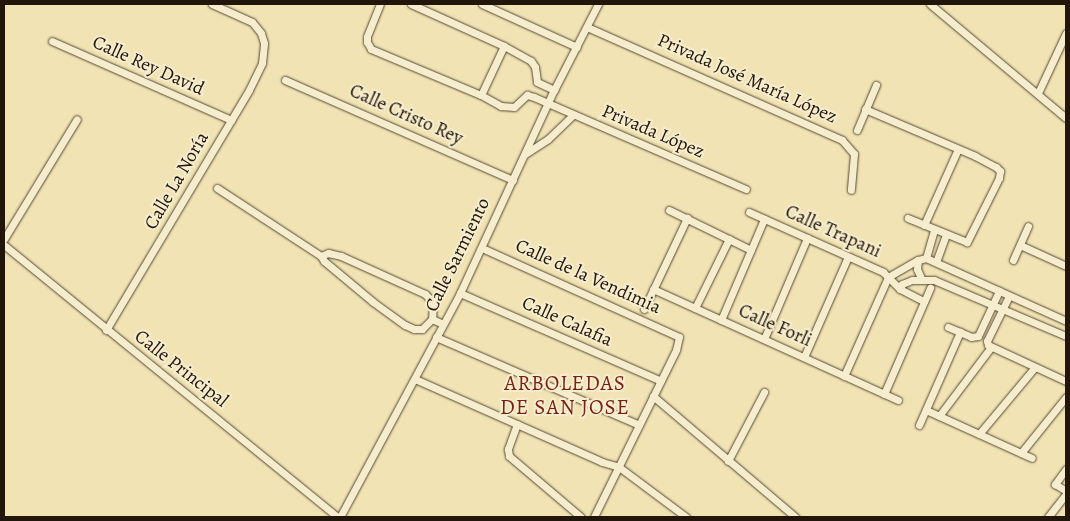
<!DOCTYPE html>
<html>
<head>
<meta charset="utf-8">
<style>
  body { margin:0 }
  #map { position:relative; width:1070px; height:521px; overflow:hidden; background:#f1e3b3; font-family:Alegreya,serif }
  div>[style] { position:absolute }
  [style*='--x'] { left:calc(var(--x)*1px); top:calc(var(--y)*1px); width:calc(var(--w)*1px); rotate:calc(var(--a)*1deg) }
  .roads { filter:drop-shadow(0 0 1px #554934) drop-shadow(0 0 1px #554934) }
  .street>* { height:7px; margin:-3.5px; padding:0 3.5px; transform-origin:3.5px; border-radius:3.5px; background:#f6edce }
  span { translate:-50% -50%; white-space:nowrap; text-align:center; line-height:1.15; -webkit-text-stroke:4px #f6edce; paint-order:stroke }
  .street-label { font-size:19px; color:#211609 }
  .quarter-label { font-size:21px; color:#7a1f14; letter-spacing:1px }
  .frame { position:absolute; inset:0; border:5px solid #211609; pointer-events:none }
</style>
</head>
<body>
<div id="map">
  <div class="roads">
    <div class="street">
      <div style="--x:380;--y:4;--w:35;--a:112"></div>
      <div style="--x:367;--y:37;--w:5;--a:90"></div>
      <div style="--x:367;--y:42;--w:8;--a:60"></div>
      <div style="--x:371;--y:49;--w:119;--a:22.7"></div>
      <div style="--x:481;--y:95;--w:23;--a:29"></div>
      <div style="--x:501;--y:106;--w:13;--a:4"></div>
      <div style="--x:514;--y:107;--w:18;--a:-43"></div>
      <div style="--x:527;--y:95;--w:7;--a:16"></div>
      <div style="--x:534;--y:97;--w:231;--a:23.5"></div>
      <div style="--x:411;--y:4;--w:102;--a:24.3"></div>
      <div style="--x:504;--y:46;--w:31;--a:29"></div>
      <div style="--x:531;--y:61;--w:7;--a:56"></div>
      <div style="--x:535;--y:67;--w:15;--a:82"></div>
      <div style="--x:537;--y:82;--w:19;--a:25"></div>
      <div style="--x:482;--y:4;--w:104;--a:24.4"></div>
      <div style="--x:930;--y:4;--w:177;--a:40"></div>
      <div style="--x:587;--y:27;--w:279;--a:23.9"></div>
      <div style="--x:842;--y:140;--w:18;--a:49"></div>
      <div style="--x:854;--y:154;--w:36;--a:95"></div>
      <div style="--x:52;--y:41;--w:196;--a:23.8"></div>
      <div style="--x:285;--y:80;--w:249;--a:23.7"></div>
      <div style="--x:1038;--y:93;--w:66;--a:-65"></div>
      <div style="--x:481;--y:95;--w:54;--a:-64.9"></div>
      <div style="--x:865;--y:109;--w:120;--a:23.1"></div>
      <div style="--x:975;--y:156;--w:24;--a:28"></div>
      <div style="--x:996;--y:167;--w:6;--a:45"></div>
      <div style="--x:1000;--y:171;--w:7;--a:98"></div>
      <div style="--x:999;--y:178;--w:72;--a:116.6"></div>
      <div style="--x:967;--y:242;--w:64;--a:-157.9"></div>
      <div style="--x:857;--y:130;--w:49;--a:-67.1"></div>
      <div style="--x:525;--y:154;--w:27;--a:-33"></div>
      <div style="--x:548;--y:139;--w:35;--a:-44"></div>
      <div style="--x:217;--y:188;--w:124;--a:33.2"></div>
      <div style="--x:321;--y:256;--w:6;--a:59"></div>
      <div style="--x:324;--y:261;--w:64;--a:39.9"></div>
      <div style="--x:373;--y:302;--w:39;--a:36"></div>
      <div style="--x:405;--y:325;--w:10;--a:24"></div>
      <div style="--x:414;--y:329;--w:8;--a:0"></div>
      <div style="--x:422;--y:329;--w:14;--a:-45"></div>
      <div style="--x:432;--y:319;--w:12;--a:24"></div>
      <div style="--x:669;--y:210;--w:91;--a:26"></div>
      <div style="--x:749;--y:212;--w:147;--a:24.1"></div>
      <div style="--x:883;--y:272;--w:24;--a:45"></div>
      <div style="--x:900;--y:289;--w:27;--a:27"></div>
      <div style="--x:924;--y:225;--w:83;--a:-65.9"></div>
      <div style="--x:4;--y:239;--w:140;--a:-58.7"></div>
      <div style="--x:4;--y:245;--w:431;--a:39.2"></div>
      <div style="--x:1020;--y:245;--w:51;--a:24.5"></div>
      <div style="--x:482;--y:248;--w:216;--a:24.3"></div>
      <div style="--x:679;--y:337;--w:13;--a:103"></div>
      <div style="--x:676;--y:350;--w:186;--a:116.2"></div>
      <div style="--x:321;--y:256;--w:8;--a:-23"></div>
      <div style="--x:328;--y:253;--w:13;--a:13"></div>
      <div style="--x:341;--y:256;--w:92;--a:24.3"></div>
      <div style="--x:425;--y:294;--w:11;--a:45"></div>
      <div style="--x:433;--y:302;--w:17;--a:93"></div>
      <div style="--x:926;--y:258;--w:29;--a:-74"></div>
      <div style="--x:918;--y:260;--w:9;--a:96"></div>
      <div style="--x:917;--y:269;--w:10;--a:66"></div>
      <div style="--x:1013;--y:260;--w:37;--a:-66"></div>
      <div style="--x:936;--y:262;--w:29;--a:-70"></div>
      <div style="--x:888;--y:277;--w:34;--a:-30"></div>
      <div style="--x:918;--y:260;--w:8;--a:-14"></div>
      <div style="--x:926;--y:258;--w:154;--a:24.2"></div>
      <div style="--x:653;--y:289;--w:269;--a:24.4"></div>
      <div style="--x:900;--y:289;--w:5;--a:-68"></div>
      <div style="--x:902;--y:284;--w:11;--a:-22"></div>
      <div style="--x:912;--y:280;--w:22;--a:0"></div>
      <div style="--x:934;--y:280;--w:143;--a:23"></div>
      <div style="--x:460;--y:293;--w:219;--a:23.6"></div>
      <div style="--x:1009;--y:296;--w:50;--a:116.1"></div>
      <div style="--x:987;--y:341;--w:4;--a:76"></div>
      <div style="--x:988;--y:345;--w:86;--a:24.8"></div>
      <div style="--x:695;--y:308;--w:77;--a:-63.8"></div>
      <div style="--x:644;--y:309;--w:101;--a:-64.7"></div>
      <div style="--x:721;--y:320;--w:110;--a:-66.9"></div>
      <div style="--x:948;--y:327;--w:25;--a:23"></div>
      <div style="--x:971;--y:337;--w:7;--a:-8"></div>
      <div style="--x:978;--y:336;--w:50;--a:-65"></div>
      <div style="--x:106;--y:330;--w:279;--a:-59.2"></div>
      <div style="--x:249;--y:90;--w:30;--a:-64"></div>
      <div style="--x:262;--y:63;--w:20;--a:-84"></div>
      <div style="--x:264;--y:43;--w:10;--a:-107"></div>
      <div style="--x:261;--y:33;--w:14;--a:-129"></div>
      <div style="--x:252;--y:22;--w:44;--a:-155.8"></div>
      <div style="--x:436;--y:337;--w:221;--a:23.4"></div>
      <div style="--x:764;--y:339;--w:110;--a:-66.9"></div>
      <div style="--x:804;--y:357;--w:109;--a:-66.3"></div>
      <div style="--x:844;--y:376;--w:108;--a:-66"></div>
      <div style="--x:415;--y:379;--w:205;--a:23.9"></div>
      <div style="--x:602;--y:462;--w:18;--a:16"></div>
      <div style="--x:619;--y:467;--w:84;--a:36.7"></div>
      <div style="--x:884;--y:394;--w:116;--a:-66.5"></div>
      <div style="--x:653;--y:396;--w:187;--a:40.4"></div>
      <div style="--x:926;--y:410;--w:116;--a:24.4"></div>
      <div style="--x:939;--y:416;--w:86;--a:-53"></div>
      <div style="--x:517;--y:424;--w:27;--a:110"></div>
      <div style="--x:508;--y:449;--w:7;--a:82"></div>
      <div style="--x:509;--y:456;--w:94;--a:40.3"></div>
      <div style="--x:919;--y:425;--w:102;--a:-66.2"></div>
      <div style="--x:979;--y:434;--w:87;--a:-50.1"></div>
      <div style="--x:1021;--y:453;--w:72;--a:-51.2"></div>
      <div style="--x:728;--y:461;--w:78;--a:-62.4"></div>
      <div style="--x:1066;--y:469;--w:19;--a:126"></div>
      <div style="--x:1055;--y:484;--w:13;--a:32"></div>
      <div style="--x:340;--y:517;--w:254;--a:-61.8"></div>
      <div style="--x:460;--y:293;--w:224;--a:-65.2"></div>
      <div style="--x:554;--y:90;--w:97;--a:-62.9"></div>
      <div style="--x:1048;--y:517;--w:29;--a:-52"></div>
    </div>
  </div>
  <div class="street-label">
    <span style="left:148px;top:66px;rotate:24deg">Calle Rey David</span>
    <span style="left:747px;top:79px;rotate:24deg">Privada José María López</span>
    <span style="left:406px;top:115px;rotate:24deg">Calle Cristo Rey</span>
    <span style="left:653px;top:132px;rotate:23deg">Privada López</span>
    <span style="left:177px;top:181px;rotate:-60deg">Calle La Noría</span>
    <span style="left:833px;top:232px;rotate:24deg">Calle Trapani</span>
    <span style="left:458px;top:255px;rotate:-64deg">Calle Sarmiento</span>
    <span style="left:588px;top:277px;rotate:24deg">Calle de la Vendimia</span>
    <span style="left:567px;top:322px;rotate:24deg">Calle Calafia</span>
    <span style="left:775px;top:326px;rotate:24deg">Calle Forli</span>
    <span style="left:181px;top:369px;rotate:38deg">Calle Principal</span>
  </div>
  <div class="quarter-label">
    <span style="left:565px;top:395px">ARBOLEDAS<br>DE SAN JOSE</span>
  </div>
  <div class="frame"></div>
</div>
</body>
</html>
